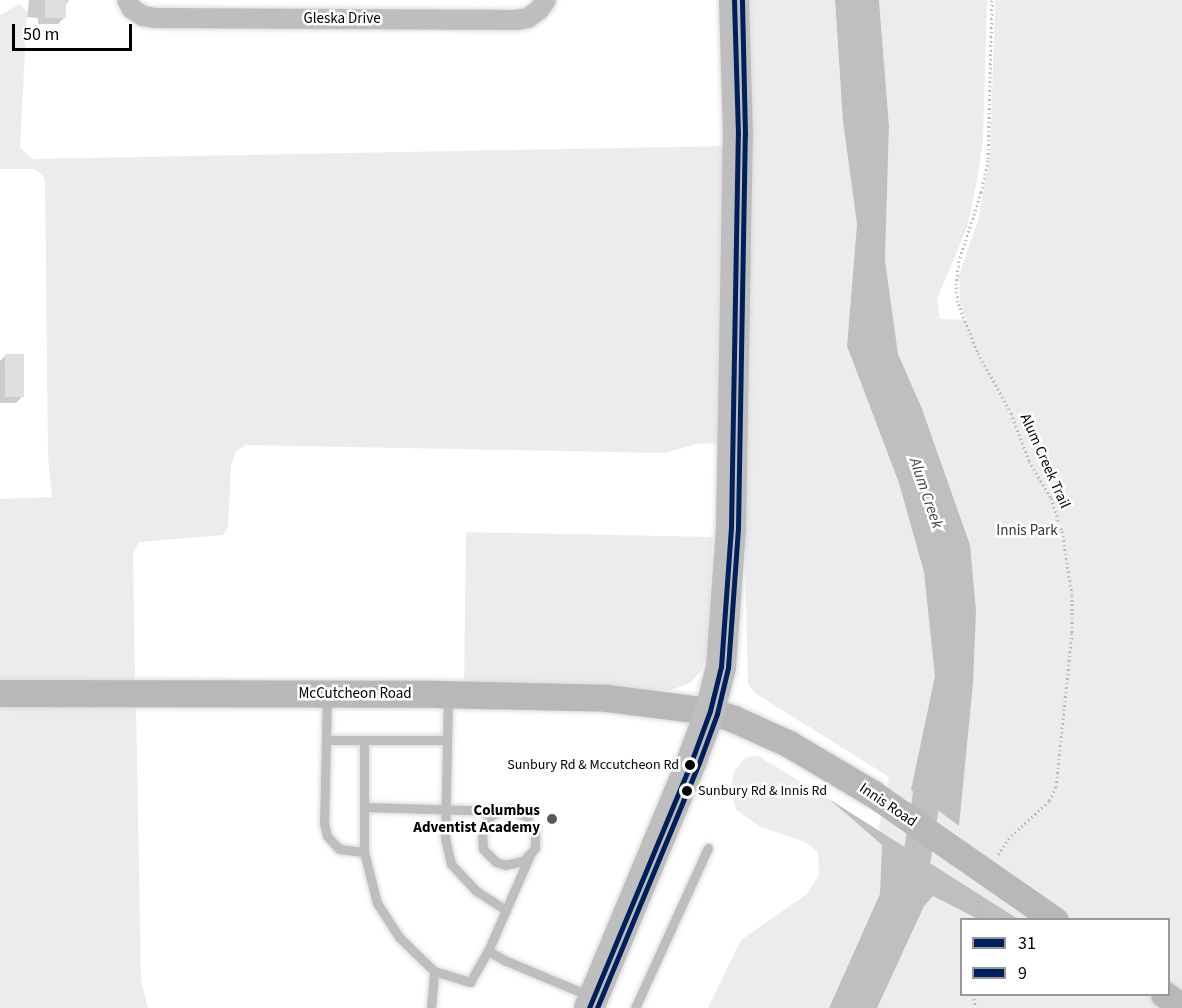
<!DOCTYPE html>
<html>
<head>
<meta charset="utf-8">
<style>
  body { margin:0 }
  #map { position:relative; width:1182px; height:1008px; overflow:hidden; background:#fff; font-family:"Source Sans 3",sans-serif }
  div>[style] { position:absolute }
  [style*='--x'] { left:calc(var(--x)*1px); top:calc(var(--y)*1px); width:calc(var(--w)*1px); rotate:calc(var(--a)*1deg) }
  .green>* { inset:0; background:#ececec }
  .water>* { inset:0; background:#bfbfbf }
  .shadow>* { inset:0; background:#0003 }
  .river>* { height:28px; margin:-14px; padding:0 14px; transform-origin:14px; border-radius:14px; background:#bfbfbf }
  .building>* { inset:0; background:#dfdfdf; transform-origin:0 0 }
  .path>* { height:3px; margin-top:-1.5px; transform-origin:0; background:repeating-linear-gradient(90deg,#b9b9b9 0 1.5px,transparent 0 4.5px) }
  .roads { filter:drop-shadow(0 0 2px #dbdbdb) drop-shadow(0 0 2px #dbdbdb) }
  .lane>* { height:9px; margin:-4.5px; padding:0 4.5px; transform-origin:4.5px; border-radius:4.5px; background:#bebebe }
  .street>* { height:20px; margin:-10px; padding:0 10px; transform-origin:10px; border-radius:10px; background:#bebebe }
  .secondary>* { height:27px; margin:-13.5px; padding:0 13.5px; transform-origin:13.5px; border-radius:13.5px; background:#b8b8b8 }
  .primary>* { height:30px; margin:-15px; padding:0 15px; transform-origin:15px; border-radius:15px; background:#bebebe }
  .secondary-bridge>* { height:27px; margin:-13.5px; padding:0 13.5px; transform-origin:13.5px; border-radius:13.5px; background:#b8b8b8 }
  .bus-1>* { height:4.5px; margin:-2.25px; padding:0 2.25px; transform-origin:2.25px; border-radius:2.25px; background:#00205b }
  .bus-2>* { height:4.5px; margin:-2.25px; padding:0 2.25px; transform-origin:2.25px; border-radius:2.25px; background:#00205b }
  .dots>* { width:16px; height:16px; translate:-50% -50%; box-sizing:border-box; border:3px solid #fff; border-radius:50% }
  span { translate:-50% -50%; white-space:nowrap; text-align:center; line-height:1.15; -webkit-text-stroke:5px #fff; paint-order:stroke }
  .bus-label { font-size:14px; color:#000 }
  .right { translate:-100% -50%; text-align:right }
  .left { translate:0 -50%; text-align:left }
  .street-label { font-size:15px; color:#000 }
  .park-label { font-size:15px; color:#333 }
  .poi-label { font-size:15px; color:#000; font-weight:700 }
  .water-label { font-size:16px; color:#444; font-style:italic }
  .legend { position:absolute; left:960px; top:918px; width:210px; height:78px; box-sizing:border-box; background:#fff; border:2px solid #999; margin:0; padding:8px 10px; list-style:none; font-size:18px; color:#000 }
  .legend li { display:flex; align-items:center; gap:12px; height:30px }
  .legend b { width:30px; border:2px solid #999 }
  .scale { position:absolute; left:12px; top:24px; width:120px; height:27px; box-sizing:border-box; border:3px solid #000; border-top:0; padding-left:8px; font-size:18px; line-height:21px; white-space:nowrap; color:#000; -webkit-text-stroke:4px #fff; paint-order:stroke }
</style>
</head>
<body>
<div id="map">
  <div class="green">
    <div style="clip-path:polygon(evenodd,741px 0,835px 0,843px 122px,857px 224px,847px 346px,883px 440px,893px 318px,885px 260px,889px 126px,879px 0,987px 0,983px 141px,976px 186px,967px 228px,937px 299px,940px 319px,967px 320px,960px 306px,959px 275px,978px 221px,990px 156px,995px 0,1182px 0,1182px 1008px,708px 1008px,741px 940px,807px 894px,819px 875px,818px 852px,805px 842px,761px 827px,736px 810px,731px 790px,734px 771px,746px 757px,758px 756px,829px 799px,876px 840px,889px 777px,755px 693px,748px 684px,742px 432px,741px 0,962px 920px,1168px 920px,1168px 994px,962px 994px,962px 920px)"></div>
    <div style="clip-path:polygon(20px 4px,27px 12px,20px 148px,32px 159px,729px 146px,724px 443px,696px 444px,665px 453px,246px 445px,236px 451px,231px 466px,228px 527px,223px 535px,139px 542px,133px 554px,135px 680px,0 679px,0 499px,52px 497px,48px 457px,45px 178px,34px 169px,0 169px,0 15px)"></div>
    <div style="clip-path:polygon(466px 532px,713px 537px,706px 659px,700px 672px,690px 683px,671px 690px,464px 689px)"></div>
    <div style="clip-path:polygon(0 702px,136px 704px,141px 980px,148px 1008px,0 1008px)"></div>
  </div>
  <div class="water">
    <div style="clip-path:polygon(835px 0,879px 0,889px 126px,885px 260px,898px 354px,922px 409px,970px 545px,976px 611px,973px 683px,959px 826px,911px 790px,935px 676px,924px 572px,899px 483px,847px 346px,857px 224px,843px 122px)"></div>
    <div style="clip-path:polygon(829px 799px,1018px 919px,978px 919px,933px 896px,924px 906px,877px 1008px,829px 1008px,880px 894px,882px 845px)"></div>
  </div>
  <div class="shadow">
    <div style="clip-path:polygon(29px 0,69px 0,65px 5px,65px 17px,58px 24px,38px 24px,38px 18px,27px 17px)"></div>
    <div style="clip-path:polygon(6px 355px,23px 396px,16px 403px,0 403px,0 361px)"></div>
  </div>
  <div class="river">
    <div style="--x:911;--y:895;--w:134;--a:-81"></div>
  </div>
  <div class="building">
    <div style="left:45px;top:0;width:21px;height:18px"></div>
    <div style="left:5px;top:354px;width:19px;height:43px"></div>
  </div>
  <div class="path">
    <div style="--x:992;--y:0;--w:160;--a:91.4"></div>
    <div style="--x:988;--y:160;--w:33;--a:102"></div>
    <div style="--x:981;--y:192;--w:72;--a:107.7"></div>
    <div style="--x:959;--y:261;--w:26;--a:97"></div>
    <div style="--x:956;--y:287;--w:17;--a:83"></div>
    <div style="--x:958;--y:304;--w:53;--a:67.8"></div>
    <div style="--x:978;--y:353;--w:68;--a:61.2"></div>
    <div style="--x:1011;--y:413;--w:51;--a:69.4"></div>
    <div style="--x:1029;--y:461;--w:43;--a:59.3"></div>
    <div style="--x:1051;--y:498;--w:35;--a:72"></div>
    <div style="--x:1062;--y:531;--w:65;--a:81.1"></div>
    <div style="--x:1072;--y:595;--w:38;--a:90"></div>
    <div style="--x:1072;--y:633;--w:155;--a:95.9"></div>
    <div style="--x:1056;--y:787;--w:16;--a:117"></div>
    <div style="--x:1049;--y:801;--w:54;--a:137.2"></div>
    <div style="--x:1009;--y:838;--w:20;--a:123"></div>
    <div style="--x:976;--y:920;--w:26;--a:-79"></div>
    <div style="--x:974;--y:994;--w:14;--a:86"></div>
  </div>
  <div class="roads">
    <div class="lane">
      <div style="--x:327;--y:695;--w:128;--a:91.3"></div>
      <div style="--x:324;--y:823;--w:13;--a:77"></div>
      <div style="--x:327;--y:836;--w:18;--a:47"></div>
      <div style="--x:339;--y:849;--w:25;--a:7"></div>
      <div style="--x:448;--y:697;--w:141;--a:91.2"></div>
      <div style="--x:445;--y:838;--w:27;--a:77"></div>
      <div style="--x:451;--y:864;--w:35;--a:47"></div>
      <div style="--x:475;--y:890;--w:37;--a:33"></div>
      <div style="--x:326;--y:740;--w:38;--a:0"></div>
      <div style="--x:447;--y:740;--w:83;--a:180"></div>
      <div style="--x:364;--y:740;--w:112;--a:90"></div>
      <div style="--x:364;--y:852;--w:53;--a:75.7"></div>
      <div style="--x:377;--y:903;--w:40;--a:57.1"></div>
      <div style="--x:399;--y:937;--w:49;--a:44.2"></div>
      <div style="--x:434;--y:971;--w:38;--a:17"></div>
      <div style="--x:470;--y:982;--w:36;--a:-60"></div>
      <div style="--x:488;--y:951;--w:105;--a:-66.4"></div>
      <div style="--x:364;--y:807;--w:135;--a:1.7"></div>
      <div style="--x:528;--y:817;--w:21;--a:-157"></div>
      <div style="--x:509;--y:809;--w:19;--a:162"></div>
      <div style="--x:491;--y:815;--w:18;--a:119"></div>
      <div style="--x:482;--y:831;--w:18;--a:87"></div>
      <div style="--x:483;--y:849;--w:18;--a:45"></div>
      <div style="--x:496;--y:862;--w:9;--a:18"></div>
      <div style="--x:505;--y:865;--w:18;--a:-13"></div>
      <div style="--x:523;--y:861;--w:18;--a:-47"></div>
      <div style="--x:535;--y:848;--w:20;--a:-90"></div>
      <div style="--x:488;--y:951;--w:18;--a:29"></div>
      <div style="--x:504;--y:960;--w:93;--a:22.7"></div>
      <div style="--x:431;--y:1008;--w:37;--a:-85"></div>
      <div style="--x:635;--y:1008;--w:176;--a:-65.5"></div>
    </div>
    <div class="street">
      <div style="--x:127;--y:0;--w:10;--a:61"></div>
      <div style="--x:132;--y:9;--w:13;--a:32"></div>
      <div style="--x:143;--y:16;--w:13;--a:9"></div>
      <div style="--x:156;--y:18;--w:360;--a:0.3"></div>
      <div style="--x:516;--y:20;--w:12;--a:-9"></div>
      <div style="--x:528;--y:18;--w:14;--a:-36"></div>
      <div style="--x:539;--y:10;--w:12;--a:-55"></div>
    </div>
    <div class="secondary">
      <div style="--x:0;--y:693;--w:437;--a:0.1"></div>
      <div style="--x:437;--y:694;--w:170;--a:1.3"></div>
      <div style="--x:607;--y:698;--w:104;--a:7.2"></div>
      <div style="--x:710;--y:711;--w:25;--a:18"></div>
      <div style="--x:734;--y:719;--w:60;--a:24.4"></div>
      <div style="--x:789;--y:744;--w:96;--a:30.6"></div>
      <div style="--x:1164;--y:994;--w:22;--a:36"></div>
    </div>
    <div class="primary">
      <div style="--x:589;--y:1008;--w:269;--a:-67.4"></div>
      <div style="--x:692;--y:760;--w:52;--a:-69.8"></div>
      <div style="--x:710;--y:711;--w:45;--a:-76"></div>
      <div style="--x:721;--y:667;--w:140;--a:-85.9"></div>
      <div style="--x:731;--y:527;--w:392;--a:-89"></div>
      <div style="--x:738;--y:135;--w:135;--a:-91.7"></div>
    </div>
  </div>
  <div class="secondary-bridge">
    <div style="--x:872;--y:793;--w:223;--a:34.8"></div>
  </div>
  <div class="bus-1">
    <div style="--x:589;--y:1008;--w:269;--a:-67.4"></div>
    <div style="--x:692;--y:760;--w:52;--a:-69.8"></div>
    <div style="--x:710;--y:711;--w:45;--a:-76"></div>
    <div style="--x:721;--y:667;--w:140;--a:-85.9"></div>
    <div style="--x:731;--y:527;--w:392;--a:-89"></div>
    <div style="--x:738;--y:135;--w:135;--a:-91.7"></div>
  </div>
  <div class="bus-2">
    <div style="--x:597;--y:1008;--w:265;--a:-67.4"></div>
    <div style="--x:699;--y:763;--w:52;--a:-69.8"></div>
    <div style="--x:717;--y:714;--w:47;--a:-76.6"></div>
    <div style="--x:728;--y:668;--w:141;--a:-85.9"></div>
    <div style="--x:738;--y:527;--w:392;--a:-89"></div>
    <div style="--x:745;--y:135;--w:135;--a:-91.3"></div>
  </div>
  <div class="dots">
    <div style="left:690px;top:765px;background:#000"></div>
    <div style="left:687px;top:791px;background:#000"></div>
    <div style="left:552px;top:819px;background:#595959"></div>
  </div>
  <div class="bus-label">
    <span class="right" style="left:679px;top:765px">Sunbury Rd &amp; Mccutcheon Rd</span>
    <span class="left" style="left:698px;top:791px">Sunbury Rd &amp; Innis Rd</span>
  </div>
  <div class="street-label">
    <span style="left:342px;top:19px">Gleska Drive</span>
    <span style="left:1045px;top:461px;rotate:66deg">Alum Creek Trail</span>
    <span style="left:355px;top:694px">McCutcheon Road</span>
    <span style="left:888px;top:805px;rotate:34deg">Innis Road</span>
  </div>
  <div class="park-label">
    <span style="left:1027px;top:531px">Innis Park</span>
  </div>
  <div class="poi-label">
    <span class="right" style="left:540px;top:819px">Columbus<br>Adventist Academy</span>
  </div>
  <div class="water-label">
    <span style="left:926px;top:493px;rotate:71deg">Alum Creek</span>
  </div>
  <ul class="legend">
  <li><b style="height:8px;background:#00205b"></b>31</li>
  <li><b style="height:8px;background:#00205b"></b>9</li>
  </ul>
  <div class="scale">50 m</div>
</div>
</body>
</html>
